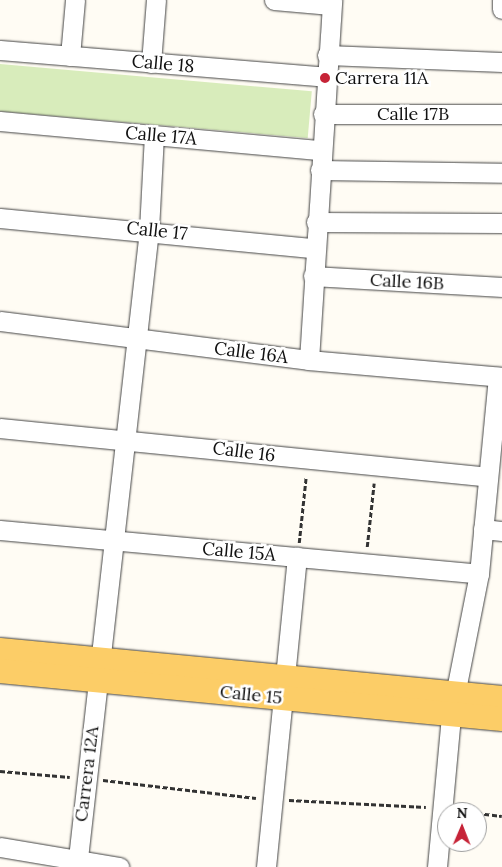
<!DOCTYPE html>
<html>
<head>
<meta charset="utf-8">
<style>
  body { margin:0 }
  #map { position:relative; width:502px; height:867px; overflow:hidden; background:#fffcf4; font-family:Lora,serif }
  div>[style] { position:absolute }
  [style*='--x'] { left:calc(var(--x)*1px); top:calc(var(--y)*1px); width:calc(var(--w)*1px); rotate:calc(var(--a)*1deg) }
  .green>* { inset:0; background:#d8ecbb; transform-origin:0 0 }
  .path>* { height:2.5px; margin-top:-1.25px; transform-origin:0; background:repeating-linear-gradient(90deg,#333 0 5px,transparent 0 7.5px) }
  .roads { filter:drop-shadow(0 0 1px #444) drop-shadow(0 0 1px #444) }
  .minor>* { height:19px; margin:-9.5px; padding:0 9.5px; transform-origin:9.5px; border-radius:9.5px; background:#fff }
  .major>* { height:24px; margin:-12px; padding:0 12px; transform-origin:12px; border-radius:12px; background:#fccd67 }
  .dots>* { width:14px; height:14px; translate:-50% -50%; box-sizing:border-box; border:2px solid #fff; border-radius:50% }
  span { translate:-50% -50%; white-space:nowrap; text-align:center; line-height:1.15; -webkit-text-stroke:5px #fff; paint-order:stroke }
  .street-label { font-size:18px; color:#111 }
  .poi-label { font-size:18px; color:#111 }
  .left { translate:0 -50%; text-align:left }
  .north { position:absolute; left:437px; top:802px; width:50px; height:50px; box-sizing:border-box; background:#fff; border:1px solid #a0a0a0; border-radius:50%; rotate:1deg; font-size:14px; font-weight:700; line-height:20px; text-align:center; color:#111 }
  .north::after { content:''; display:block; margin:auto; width:18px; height:22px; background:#c62337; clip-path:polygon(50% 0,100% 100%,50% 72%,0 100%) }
</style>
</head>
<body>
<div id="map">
  <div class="green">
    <div style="left:0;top:64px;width:313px;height:47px;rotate:5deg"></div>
  </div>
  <div class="path">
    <div style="--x:299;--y:543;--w:67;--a:-84"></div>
    <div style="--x:367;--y:547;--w:64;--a:-83.8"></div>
    <div style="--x:0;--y:771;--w:70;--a:4.9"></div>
    <div style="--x:103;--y:780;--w:154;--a:6.7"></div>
    <div style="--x:289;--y:800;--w:137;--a:2.9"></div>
    <div style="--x:459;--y:810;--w:13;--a:9"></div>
    <div style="--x:477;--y:813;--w:25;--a:7"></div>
  </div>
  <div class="roads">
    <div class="minor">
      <div style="--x:274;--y:0;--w:57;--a:5"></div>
      <div style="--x:502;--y:0;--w:9;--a:90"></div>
      <div style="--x:0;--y:50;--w:327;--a:4.7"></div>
      <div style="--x:327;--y:55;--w:175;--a:2.3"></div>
      <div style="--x:70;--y:56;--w:56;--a:-84.9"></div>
      <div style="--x:151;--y:63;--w:63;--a:-85.5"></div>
      <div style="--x:323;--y:114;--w:179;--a:0"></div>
      <div style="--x:0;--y:121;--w:322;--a:5.2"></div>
      <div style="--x:320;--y:170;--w:182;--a:0.9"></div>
      <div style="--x:0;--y:218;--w:315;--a:5.5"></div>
      <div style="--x:316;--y:222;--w:186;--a:0.3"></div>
      <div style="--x:313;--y:276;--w:189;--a:3.3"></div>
      <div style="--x:0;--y:321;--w:311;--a:7.2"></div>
      <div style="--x:309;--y:360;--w:194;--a:5"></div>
      <div style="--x:309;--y:360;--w:361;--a:-86.3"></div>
      <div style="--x:0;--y:428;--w:490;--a:5.7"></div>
      <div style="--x:483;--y:529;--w:19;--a:6"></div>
      <div style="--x:0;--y:530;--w:481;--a:5.2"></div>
      <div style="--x:0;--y:847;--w:121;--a:9.5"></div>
      <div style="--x:77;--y:867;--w:641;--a:-83.55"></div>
      <div style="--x:149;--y:230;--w:95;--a:-87"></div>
      <div style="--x:266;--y:867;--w:312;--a:-84.3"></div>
      <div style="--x:437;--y:867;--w:153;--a:-84.7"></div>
      <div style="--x:451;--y:715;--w:144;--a:-78.8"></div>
      <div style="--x:479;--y:574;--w:198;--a:-84.5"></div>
    </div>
    <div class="major">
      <div style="--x:0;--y:650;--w:504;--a:5.46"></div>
      <div style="--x:0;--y:671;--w:504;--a:5.46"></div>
    </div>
  </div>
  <div class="dots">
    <div style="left:325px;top:78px;background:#c62337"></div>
  </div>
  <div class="street-label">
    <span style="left:163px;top:64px;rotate:5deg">Calle 18</span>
    <span style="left:413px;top:114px">Calle 17B</span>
    <span style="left:161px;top:136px;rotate:5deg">Calle 17A</span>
    <span style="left:157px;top:231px;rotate:6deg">Calle 17</span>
    <span style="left:407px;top:282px;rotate:3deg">Calle 16B</span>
    <span style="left:251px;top:353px;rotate:7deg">Calle 16A</span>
    <span style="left:244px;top:452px;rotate:7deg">Calle 16</span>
    <span style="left:239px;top:552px;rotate:5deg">Calle 15A</span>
    <span style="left:251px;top:695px;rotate:6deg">Calle 15</span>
    <span style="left:87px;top:774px;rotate:-83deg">Carrera 12A</span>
  </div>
  <div class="poi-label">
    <span class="left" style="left:335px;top:78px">Carrera 11A</span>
  </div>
  <div class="north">N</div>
</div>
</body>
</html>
